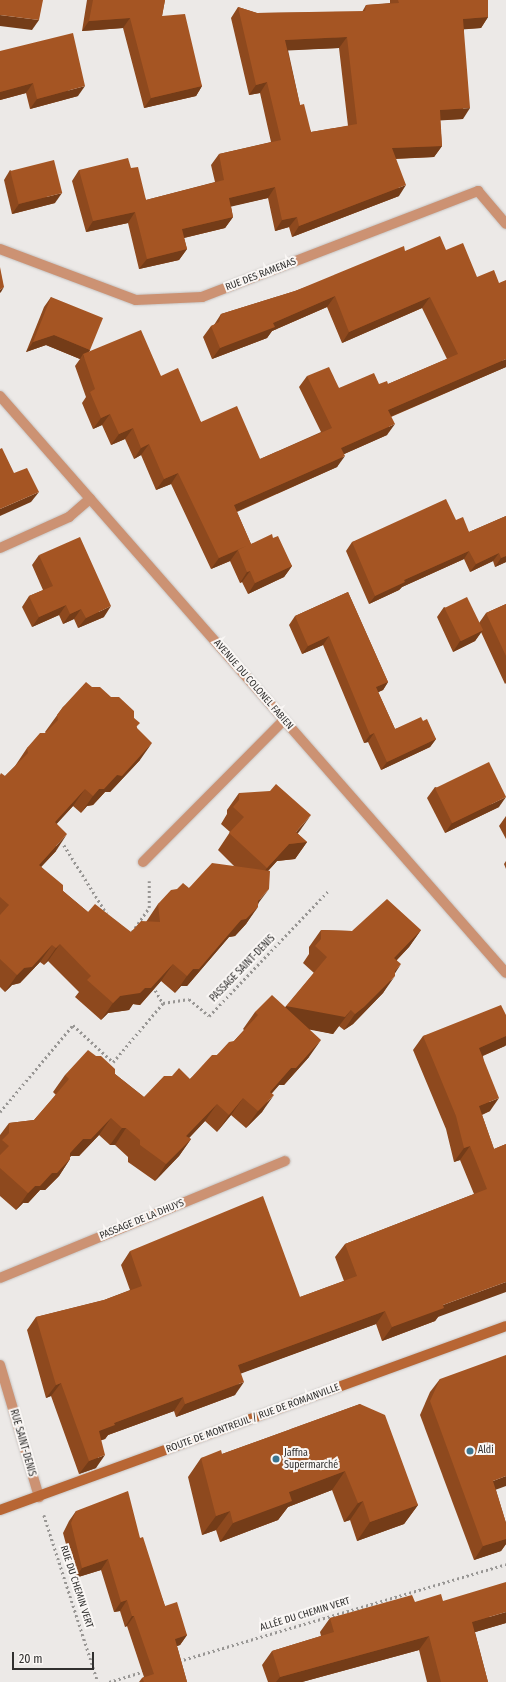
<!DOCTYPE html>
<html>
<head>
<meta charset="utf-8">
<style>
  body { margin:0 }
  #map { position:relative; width:506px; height:1682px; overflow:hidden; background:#ece9e7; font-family:"Fira Sans Condensed",sans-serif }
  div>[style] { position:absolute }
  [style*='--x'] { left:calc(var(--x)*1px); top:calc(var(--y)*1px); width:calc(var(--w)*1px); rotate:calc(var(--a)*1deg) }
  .path>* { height:2.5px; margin-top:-1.25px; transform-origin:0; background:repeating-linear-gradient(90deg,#989694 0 2px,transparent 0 5px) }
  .roads { filter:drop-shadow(0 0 1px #c7c4c2) drop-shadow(0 0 1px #c7c4c2) }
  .lane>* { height:10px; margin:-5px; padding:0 5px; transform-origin:5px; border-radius:5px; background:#cc9273 }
  .street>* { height:10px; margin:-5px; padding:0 5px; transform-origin:5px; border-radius:5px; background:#cc9273 }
  .secondary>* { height:10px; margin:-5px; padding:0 5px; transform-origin:5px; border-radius:5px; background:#b86634 }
  .wall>* { inset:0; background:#8e491e }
  .shaded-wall>* { inset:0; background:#743c18 }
  .building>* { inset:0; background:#a55523; transform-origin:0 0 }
  .dots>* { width:11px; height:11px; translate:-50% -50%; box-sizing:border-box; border:2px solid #f9f6f4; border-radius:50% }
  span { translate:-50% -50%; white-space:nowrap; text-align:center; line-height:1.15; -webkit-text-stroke:4px #f9f6f4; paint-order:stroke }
  .street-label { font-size:10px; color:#31302f }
  .poi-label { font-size:10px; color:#31302f }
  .left { translate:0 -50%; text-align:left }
  .scale { position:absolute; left:12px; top:1652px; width:82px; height:18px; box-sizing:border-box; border:2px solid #31302f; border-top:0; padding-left:5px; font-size:12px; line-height:14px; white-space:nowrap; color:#31302f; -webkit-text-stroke:3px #f9f6f4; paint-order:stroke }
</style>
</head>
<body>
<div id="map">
  <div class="path">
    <div style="--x:64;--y:845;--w:81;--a:58.1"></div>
    <div style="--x:132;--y:932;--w:29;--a:-55"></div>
    <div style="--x:149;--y:908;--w:27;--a:-90"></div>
    <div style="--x:153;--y:986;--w:20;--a:60"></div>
    <div style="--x:0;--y:1112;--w:114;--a:-50"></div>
    <div style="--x:73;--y:1025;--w:54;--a:42.8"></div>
    <div style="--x:113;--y:1062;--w:77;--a:-49.7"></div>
    <div style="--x:163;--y:1003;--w:26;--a:-9"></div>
    <div style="--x:189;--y:999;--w:26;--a:40"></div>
    <div style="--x:209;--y:1016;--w:174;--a:-46.4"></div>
    <div style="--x:44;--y:1515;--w:176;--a:72.1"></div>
    <div style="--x:179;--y:1661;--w:341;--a:-16.5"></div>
    <div style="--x:109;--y:1682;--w:38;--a:-17"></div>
  </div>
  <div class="roads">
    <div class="lane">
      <div style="--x:0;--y:548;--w:76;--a:-24.2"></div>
      <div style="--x:69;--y:517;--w:28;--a:-41"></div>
      <div style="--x:143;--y:862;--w:200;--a:-45.2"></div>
      <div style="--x:0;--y:1278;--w:308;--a:-22.3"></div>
    </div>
    <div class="street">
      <div style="--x:0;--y:249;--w:145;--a:20.6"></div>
      <div style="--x:136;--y:300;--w:66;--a:-2.6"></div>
      <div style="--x:202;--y:297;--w:296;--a:-21"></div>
      <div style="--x:478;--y:191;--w:43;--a:49.7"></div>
      <div style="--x:0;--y:396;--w:767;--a:48.75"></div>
      <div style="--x:0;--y:1365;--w:138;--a:73.5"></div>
    </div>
    <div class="secondary">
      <div style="--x:0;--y:1510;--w:538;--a:-19.98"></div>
    </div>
  </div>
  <div class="wall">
    <div style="clip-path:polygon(87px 0,165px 0,162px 16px,202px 86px,196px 96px,144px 108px,123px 28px,82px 31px)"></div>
    <div style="clip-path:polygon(evenodd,390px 0,488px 0,488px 17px,481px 28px,464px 29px,463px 119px,440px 120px,442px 146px,434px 157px,396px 159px,399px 196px,292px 237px,289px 227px,275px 231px,268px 198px,231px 206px,233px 217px,225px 228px,184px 238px,187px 249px,179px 260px,139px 269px,128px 223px,86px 232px,72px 181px,79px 170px,131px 168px,146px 200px,215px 182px,211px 165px,219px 154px,271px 142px,260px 93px,249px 95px,231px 18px,238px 7px,257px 13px,362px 12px,366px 5px,390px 3px,390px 0,339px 48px,348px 126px,311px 132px,300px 105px,288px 50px,339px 48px)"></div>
    <div style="clip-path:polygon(0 51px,78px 96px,30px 109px,26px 93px,0 100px)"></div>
    <div style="clip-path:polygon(10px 170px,55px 203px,12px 214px,4px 180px)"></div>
    <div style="clip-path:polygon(446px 250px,506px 367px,391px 417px,387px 435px,344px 454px,337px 467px,237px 512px,251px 544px,273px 538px,292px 566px,284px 577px,248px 594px,242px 582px,240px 583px,230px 561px,211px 569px,171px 484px,156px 490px,141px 455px,134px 459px,125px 439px,111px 445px,102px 425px,93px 429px,82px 403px,86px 397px,75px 366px,80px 359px,46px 345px,26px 352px,44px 307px,51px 297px,90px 350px,89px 352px,161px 376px,201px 422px,260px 459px,321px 432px,299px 387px,307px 376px,339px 388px,388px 384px,447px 359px,422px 308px,342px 343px,327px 307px,272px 331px,267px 338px,212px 359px,203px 337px,211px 326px,214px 325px,221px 314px,295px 291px,405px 251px)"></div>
    <div style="clip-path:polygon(506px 516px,506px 562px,495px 567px,493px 561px,470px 572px,464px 559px,402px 587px,399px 590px,369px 604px,346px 551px,352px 542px,456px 520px,469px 532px)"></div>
    <div style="clip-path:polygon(39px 555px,104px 617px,78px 628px,74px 619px,63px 624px,59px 615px,32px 627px,22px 607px,29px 596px,43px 590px,32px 565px)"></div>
    <div style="clip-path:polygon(348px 592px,388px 682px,383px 690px,378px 692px,395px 729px,423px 721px,436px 739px,430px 747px,381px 770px,368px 742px,364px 743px,323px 645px,302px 654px,289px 625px,295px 616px)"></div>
    <div style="clip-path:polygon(506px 604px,506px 683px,505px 684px,481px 632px,475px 641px,453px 652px,437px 617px,444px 607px,479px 623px,486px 613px)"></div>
    <div style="clip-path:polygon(92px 687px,134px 718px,137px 728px,140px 760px,110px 792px,105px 792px,93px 805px,87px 806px,81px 813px,73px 806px,56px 824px,56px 851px,41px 867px,63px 891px,88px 912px,131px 932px,146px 922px,158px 904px,189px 888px,235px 867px,218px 850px,230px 832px,221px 824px,227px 814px,227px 810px,239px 793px,298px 834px,307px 842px,295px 859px,277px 861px,268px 871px,258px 905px,246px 924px,235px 936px,229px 937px,187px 986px,181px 986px,175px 993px,161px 981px,140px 1005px,133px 1004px,129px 1010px,108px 1013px,101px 1020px,75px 997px,79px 992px,48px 961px,44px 965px,40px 962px,20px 983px,12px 985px,5px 992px,0 987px,0 775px,5px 776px,15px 766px,27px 748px,46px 733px,45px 732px,63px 707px)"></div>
    <div style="clip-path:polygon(435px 787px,499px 807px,445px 833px,427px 798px)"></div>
    <div style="clip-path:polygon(506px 816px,506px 839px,499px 826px)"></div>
    <div style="clip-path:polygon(506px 861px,506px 869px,504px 864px)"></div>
    <div style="clip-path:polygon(321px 930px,352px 931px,421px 930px,409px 947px,397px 960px,395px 973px,383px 993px,353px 1024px,344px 1030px,339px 1026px,333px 1034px,310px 1029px,309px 1057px,284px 1085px,279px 1085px,272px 1093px,262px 1112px,246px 1128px,231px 1115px,217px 1132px,205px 1121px,189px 1138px,191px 1139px,179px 1156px,155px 1181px,128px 1162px,128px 1157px,115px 1145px,110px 1145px,99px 1135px,79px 1156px,71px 1156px,70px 1157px,70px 1159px,59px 1176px,45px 1190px,40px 1190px,28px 1203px,23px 1203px,16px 1210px,0 1196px,0 1135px,9px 1123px,34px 1120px,56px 1095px,53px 1092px,65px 1075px,115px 1074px,144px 1097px,190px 1079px,217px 1055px,234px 1041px,244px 1030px,243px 1029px,255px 1012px,286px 1007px,314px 973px,303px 963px,309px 954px,309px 947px)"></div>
    <div style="clip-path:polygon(506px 1015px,506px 1045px,505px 1046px,483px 1056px,490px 1111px,482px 1115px,494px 1149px,506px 1144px,438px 1317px,435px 1321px,382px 1341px,376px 1324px,241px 1373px,235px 1395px,176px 1417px,174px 1411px,108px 1435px,105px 1439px,101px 1440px,96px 1468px,79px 1474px,51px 1396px,46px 1398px,27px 1330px,36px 1317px,104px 1300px,130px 1290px,121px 1265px,130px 1251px,300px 1297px,344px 1281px,335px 1257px,345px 1244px,474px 1194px,460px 1160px,454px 1162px,446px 1129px,413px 1050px,423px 1036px)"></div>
    <div style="clip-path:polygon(440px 1379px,496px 1490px,506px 1523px,506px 1544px,501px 1551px,474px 1560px,420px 1415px,430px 1392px)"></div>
    <div style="clip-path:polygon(360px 1404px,418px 1505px,404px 1524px,357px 1541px,350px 1520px,344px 1522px,332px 1490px,288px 1507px,278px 1520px,220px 1542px,216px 1530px,202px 1535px,188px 1477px,201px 1458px,222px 1454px)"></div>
    <div style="clip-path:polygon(76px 1511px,140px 1538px,165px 1606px,187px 1635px,180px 1645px,177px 1646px,187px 1682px,139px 1682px,142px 1678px,144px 1677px,127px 1626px,125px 1627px,120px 1611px,114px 1612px,101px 1570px,75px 1578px,63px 1533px,69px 1521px)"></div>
    <div style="clip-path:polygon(443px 1601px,506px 1623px,475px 1632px,488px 1682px,427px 1682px,419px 1650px,302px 1682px,268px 1682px,262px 1665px,272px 1651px,321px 1636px,320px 1632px,330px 1618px,415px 1602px)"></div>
  </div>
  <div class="shaded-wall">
    <div style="clip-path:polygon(0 15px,39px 20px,32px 30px,0 26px)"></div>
    <div style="clip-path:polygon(488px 17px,481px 28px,456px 30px,463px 19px)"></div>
    <div style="clip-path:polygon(130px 18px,123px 28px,82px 31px,89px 21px)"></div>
    <div style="clip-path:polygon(347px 37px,339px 48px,278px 51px,285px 40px)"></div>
    <div style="clip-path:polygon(267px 82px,260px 93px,249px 95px,256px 85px)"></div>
    <div style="clip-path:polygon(33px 83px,26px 93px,0 100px,0 92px)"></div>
    <div style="clip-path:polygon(85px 86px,78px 96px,30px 109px,37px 99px)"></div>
    <div style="clip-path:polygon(202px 86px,196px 96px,144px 108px,151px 98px)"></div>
    <div style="clip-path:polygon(470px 108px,463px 119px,432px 121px,440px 110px)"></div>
    <div style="clip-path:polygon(442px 146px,434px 157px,385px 159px,392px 148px)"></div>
    <div style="clip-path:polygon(406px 185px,399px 196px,292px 237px,299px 226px)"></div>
    <div style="clip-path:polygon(275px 187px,268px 198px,221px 209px,229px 198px)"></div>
    <div style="clip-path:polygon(62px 193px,55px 203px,12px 214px,19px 204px)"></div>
    <div style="clip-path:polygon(135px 212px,128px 223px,86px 232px,93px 221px)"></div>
    <div style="clip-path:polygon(233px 217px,225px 228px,175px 240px,182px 229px)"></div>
    <div style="clip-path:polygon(297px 217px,289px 227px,275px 231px,282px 220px)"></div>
    <div style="clip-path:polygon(187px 249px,179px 260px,139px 269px,147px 259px)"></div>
    <div style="clip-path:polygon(4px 287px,1px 292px,0 293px,0 290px)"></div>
    <div style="clip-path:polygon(335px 296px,327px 307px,272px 331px,267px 338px,212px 359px,220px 348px,273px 323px)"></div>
    <div style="clip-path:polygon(430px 297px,422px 308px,342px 343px,349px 332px)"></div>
    <div style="clip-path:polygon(54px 335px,90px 350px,84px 358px,83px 354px,80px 359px,46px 345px,26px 352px,33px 342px)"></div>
    <div style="clip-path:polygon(506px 359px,506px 367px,380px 421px,388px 410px)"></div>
    <div style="clip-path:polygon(110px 414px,102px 425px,93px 429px,101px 418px)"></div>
    <div style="clip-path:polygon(395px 424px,387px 435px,333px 459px,341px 448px)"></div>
    <div style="clip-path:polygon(133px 428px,125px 439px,111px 445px,119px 434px)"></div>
    <div style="clip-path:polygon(149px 444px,141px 455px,134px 459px,141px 448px)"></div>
    <div style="clip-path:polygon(345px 456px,337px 467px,226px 516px,234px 505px)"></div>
    <div style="clip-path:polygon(178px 473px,171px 484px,156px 490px,164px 479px)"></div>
    <div style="clip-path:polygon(39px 492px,31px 502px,0 516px,0 509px)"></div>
    <div style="clip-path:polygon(238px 550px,230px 561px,211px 569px,219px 558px)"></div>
    <div style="clip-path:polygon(469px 551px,464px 559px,402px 587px,399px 590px,369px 604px,375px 596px,404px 580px)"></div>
    <div style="clip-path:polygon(499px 553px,493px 561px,470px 572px,476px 564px)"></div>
    <div style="clip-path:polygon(506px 556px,506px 562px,495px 567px,501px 558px)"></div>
    <div style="clip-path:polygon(292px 566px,284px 577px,248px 594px,255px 583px)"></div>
    <div style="clip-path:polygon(250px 571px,242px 582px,240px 583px,247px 572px)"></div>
    <div style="clip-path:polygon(66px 605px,59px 615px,32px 627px,39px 617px)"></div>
    <div style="clip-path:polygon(111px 606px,104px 617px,78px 628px,86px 618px)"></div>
    <div style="clip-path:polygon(81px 609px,74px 619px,63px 624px,70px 614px)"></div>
    <div style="clip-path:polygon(483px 630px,475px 641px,453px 652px,460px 641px)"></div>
    <div style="clip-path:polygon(329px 636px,323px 645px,302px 654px,308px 646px)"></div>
    <div style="clip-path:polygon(388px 682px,383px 690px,370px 696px,376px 687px)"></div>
    <div style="clip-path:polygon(374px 733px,368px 742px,364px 743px,370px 735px)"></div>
    <div style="clip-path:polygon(436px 739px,430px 747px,381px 770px,387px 762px)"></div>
    <div style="clip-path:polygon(152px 743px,140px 760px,110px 792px,105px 792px,93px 805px,87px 806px,81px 813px,93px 796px,99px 789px,117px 775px)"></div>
    <div style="clip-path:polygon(85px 789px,73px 806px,43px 839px,55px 822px)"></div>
    <div style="clip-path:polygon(506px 797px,499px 807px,445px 833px,452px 823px)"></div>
    <div style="clip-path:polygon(311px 815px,299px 832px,284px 849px,296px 832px)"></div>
    <div style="clip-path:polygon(67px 834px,56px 851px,27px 882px,39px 865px)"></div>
    <div style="clip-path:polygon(307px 842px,295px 859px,277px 861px,255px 885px,267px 868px,289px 844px)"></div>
    <div style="clip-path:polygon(269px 889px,257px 905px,258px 901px)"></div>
    <div style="clip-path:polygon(258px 907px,246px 924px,235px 936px,229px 937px,187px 986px,181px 986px,175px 993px,187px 976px,193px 969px,241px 920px)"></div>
    <div style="clip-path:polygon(421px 930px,409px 947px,382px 975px,394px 958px)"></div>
    <div style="clip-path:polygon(60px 944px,48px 961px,44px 965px,56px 948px)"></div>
    <div style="clip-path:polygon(52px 945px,40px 962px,20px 983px,12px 985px,5px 992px,17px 975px,24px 968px)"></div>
    <div style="clip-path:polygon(173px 964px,161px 981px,140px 1005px,133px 1004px,129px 1010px,108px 1013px,101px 1020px,113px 1003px,120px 996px,145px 988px)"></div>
    <div style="clip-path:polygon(401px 964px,390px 981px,395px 976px,383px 993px,353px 1024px,344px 1030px,355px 1014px)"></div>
    <div style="clip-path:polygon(286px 1006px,351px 1010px,333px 1034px,274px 1023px)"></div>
    <div style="clip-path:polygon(506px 1036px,506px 1045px,505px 1046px,470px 1061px,479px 1048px)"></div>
    <div style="clip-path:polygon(321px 1040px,309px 1057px,284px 1085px,279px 1085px,258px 1109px,270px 1092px,291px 1068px)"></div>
    <div style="clip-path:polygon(274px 1095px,262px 1112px,246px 1128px,258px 1111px)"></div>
    <div style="clip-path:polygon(243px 1098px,231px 1115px,217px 1132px,229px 1115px)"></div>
    <div style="clip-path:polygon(499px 1098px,490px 1111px,469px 1120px,479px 1106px)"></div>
    <div style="clip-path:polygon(217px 1104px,205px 1121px,175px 1153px,186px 1136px)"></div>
    <div style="clip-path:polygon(111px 1118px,99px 1135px,79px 1156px,71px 1156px,59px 1170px,70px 1153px,83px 1139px)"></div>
    <div style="clip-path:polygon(122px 1128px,126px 1128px,115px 1145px,110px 1145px)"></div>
    <div style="clip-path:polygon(191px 1139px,179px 1156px,155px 1181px,166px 1164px)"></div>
    <div style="clip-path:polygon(470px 1146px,460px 1160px,454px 1162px,464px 1148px)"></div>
    <div style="clip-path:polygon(70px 1159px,59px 1176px,45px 1190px,40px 1190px,28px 1203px,23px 1203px,16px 1210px,28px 1193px,35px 1186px)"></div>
    <div style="clip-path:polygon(506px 1282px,506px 1292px,438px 1317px,435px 1321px,382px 1341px,392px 1327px,443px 1305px)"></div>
    <div style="clip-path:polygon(385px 1311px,376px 1324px,229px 1378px,238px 1365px)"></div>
    <div style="clip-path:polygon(244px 1382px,235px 1395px,176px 1417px,185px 1404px)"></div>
    <div style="clip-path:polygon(61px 1383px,51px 1396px,46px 1398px,56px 1385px)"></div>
    <div style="clip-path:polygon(183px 1397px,174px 1411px,108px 1435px,105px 1439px,90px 1444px,99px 1431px,114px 1423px)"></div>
    <div style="clip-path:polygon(105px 1455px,96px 1468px,79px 1474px,89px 1461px)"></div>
    <div style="clip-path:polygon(345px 1471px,332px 1490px,288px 1507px,278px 1520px,220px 1542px,233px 1523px,289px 1492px)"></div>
    <div style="clip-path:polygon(506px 1476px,506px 1486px,484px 1494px,493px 1481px)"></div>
    <div style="clip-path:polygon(363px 1501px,350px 1520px,344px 1522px,358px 1503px)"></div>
    <div style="clip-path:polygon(418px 1505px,404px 1524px,357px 1541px,370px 1522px)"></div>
    <div style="clip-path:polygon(230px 1511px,216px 1530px,202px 1535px,216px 1516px)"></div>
    <div style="clip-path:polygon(506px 1539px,506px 1544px,501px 1551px,474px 1560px,483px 1546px)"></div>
    <div style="clip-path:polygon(108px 1559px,101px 1570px,75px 1578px,82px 1568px)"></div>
    <div style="clip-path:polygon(127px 1600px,120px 1611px,114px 1612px,121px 1602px)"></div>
    <div style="clip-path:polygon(506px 1612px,506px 1623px,462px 1636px,472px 1622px)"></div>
    <div style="clip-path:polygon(132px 1616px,134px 1616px,127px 1626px,125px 1627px)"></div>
    <div style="clip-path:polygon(187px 1635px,180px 1645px,168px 1649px,175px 1639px)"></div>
    <div style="clip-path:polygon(429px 1636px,419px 1650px,302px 1682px,276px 1682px,280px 1677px)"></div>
  </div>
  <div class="building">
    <div style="clip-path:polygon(0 0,43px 0,39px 20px,0 15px)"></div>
    <div style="clip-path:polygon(93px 0,165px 0,162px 16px,185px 14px,202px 86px,151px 98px,130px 18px,89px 21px)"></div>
    <div style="clip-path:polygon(evenodd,398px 0,488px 0,488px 17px,463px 19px,470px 108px,440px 110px,442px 146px,392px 148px,406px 185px,299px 226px,297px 217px,282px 220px,275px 187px,229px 198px,233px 217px,182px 229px,187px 249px,147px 259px,135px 212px,93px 221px,79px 170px,128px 158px,131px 168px,138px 167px,146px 200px,224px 180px,219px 154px,281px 140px,267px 82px,256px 85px,238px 7px,257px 13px,365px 11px,366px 5px,399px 3px,398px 0,347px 37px,357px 124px,311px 132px,304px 104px,300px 105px,285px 40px,347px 37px)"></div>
    <div style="clip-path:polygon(73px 33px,85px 86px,37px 99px,33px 83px,0 92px,0 51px)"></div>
    <div style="left:54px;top:160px;width:34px;height:45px;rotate:76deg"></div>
    <div style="clip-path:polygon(440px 236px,446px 250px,463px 243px,477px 277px,494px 270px,499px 283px,506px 280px,506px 359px,388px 410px,395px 424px,341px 448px,345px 456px,234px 505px,251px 544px,272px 534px,273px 538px,278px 536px,292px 566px,255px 583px,250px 571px,247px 572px,238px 550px,246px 546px,219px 558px,178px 473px,164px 479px,149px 444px,141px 448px,133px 428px,119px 434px,110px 414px,101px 418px,90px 392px,95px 389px,83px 354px,141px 330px,161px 376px,178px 368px,201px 422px,237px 406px,260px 459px,332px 428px,307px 376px,329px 367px,339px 388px,374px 373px,379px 384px,387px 381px,388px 384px,458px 354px,430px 297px,349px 332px,335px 296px,273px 323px,275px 327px,220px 348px,211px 326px,219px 322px,221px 314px,295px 291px,404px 246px,405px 251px)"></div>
    <div style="clip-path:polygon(0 267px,4px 287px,0 290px)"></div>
    <div style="clip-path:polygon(51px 297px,103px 318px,90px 350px,54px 335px,33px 342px)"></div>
    <div style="clip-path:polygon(2px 448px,14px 473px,27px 468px,39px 492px,0 509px,0 449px)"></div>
    <div style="clip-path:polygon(446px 499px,456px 520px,463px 517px,469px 532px,506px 516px,506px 556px,501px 558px,499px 553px,476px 564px,469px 551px,404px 580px,405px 582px,375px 596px,352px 542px)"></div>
    <div style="clip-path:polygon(80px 537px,111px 606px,86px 618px,81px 609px,70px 614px,66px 605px,39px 617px,29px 596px,53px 586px,39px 555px)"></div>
    <div style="clip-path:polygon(348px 592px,388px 682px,376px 687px,395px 729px,421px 717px,423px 721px,427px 719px,436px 739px,387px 762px,374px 733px,370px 735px,329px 636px,308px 646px,295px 616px)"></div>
    <div style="left:467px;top:597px;width:37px;height:25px;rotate:64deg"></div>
    <div style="clip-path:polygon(506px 604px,506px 656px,486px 613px)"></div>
    <div style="clip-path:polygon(86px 682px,92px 687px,100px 687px,111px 697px,119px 697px,134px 711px,134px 718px,140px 723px,136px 727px,152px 743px,122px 776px,117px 775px,104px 789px,99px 789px,93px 796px,85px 789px,55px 822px,67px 834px,39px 865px,63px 885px,63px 891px,88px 912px,95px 904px,131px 932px,141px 921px,160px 922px,158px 904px,171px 890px,177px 889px,183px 883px,189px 888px,212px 863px,270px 871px,269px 889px,258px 901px,258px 907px,246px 919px,241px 920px,199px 969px,193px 969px,187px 976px,173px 964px,151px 988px,145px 988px,140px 993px,120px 996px,113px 1003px,87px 980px,91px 976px,60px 944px,56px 948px,52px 945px,32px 967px,24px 968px,17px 975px,0 959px,0 915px,9px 905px,0 897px,0 775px,1px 773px,5px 776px,28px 753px,27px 748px,40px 733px,45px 733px,58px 720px,57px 715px,63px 707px)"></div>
    <div style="left:489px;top:762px;width:39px;height:60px;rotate:64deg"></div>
    <div style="clip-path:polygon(276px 784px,311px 815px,296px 832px,307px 842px,289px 844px,267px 868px,229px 833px,244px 817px,233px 807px,239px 800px,239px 793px,270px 791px)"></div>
    <div style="clip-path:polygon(387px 899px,421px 930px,394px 958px,401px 964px,395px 971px,395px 976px,364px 1007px,355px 1014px,351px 1010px,345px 1017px,286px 1006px,327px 957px,315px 946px,321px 939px,321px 930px,352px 931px)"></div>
    <div style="clip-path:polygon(272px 995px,321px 1040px,296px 1068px,291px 1068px,270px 1092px,274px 1095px,258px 1111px,243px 1098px,229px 1115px,217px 1104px,186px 1136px,191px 1139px,166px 1164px,140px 1145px,140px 1140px,126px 1128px,122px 1128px,111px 1118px,91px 1139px,83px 1139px,70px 1153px,70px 1159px,57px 1173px,52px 1173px,40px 1186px,35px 1186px,28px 1193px,0 1168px,0 1155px,9px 1146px,2px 1140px,9px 1133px,9px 1123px,34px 1120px,69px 1079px,65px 1075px,88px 1050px,96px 1056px,101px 1056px,115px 1069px,115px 1074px,144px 1097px,164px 1076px,172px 1076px,179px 1068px,190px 1079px,212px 1055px,217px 1055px,229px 1042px,234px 1041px,258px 1015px,255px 1012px)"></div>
    <div style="clip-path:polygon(501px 1005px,506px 1015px,506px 1036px,479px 1048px,499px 1098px,479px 1106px,494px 1149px,506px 1144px,506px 1282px,443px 1305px,444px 1308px,392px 1327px,385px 1311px,238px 1365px,244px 1382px,185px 1404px,183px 1397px,114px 1423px,115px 1425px,99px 1431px,105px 1455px,89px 1461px,61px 1383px,56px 1385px,36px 1317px,104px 1300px,142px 1286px,130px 1251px,263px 1196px,300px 1297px,357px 1276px,345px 1244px,487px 1189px,470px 1146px,464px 1148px,456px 1116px,423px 1036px)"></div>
    <div style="clip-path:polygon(506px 1355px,506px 1476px,493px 1481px,506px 1523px,506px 1539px,483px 1546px,430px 1401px,440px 1379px)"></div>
    <div style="clip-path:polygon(360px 1404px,385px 1415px,418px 1505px,370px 1522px,363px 1501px,358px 1503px,345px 1471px,289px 1492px,292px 1501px,233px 1523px,230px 1511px,216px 1516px,201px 1458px,221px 1450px,222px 1454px)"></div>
    <div style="clip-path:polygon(128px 1491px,140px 1538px,143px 1537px,165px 1606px,177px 1602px,187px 1635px,175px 1639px,187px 1682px,144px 1682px,142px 1678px,154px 1674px,134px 1616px,132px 1616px,127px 1600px,121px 1602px,108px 1559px,82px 1568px,71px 1523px,76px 1511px)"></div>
    <div style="clip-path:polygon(506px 1582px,506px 1612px,472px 1622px,488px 1682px,441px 1682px,429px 1636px,280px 1677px,272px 1651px,334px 1632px,330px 1618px,412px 1595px,415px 1602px,441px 1594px,443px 1601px)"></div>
  </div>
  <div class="dots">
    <div style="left:470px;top:1451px;background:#3d7690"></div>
    <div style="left:276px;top:1459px;background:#3d7690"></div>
  </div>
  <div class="street-label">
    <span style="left:261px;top:275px;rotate:-21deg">RUE DES RAMENAS</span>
    <span style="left:253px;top:685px;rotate:49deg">AVENUE DU COLONEL FABIEN</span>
    <span style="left:243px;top:969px;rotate:-46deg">PASSAGE SAINT-DENIS</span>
    <span style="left:142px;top:1220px;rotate:-22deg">PASSAGE DE LA DHUYS</span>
    <span style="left:253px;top:1419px;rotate:-20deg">ROUTE DE MONTREUIL / RUE DE ROMAINVILLE</span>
    <span style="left:22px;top:1443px;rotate:74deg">RUE SAINT-DENIS</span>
    <span style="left:76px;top:1587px;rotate:72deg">RUE DU CHEMIN VERT</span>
    <span style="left:305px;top:1615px;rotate:-17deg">ALLÉE DU CHEMIN VERT</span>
  </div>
  <div class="poi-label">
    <span class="left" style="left:478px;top:1451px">Aldi</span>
    <span class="left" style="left:284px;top:1459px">Jaffna<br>Supermarché</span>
  </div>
  <div class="scale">20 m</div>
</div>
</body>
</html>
